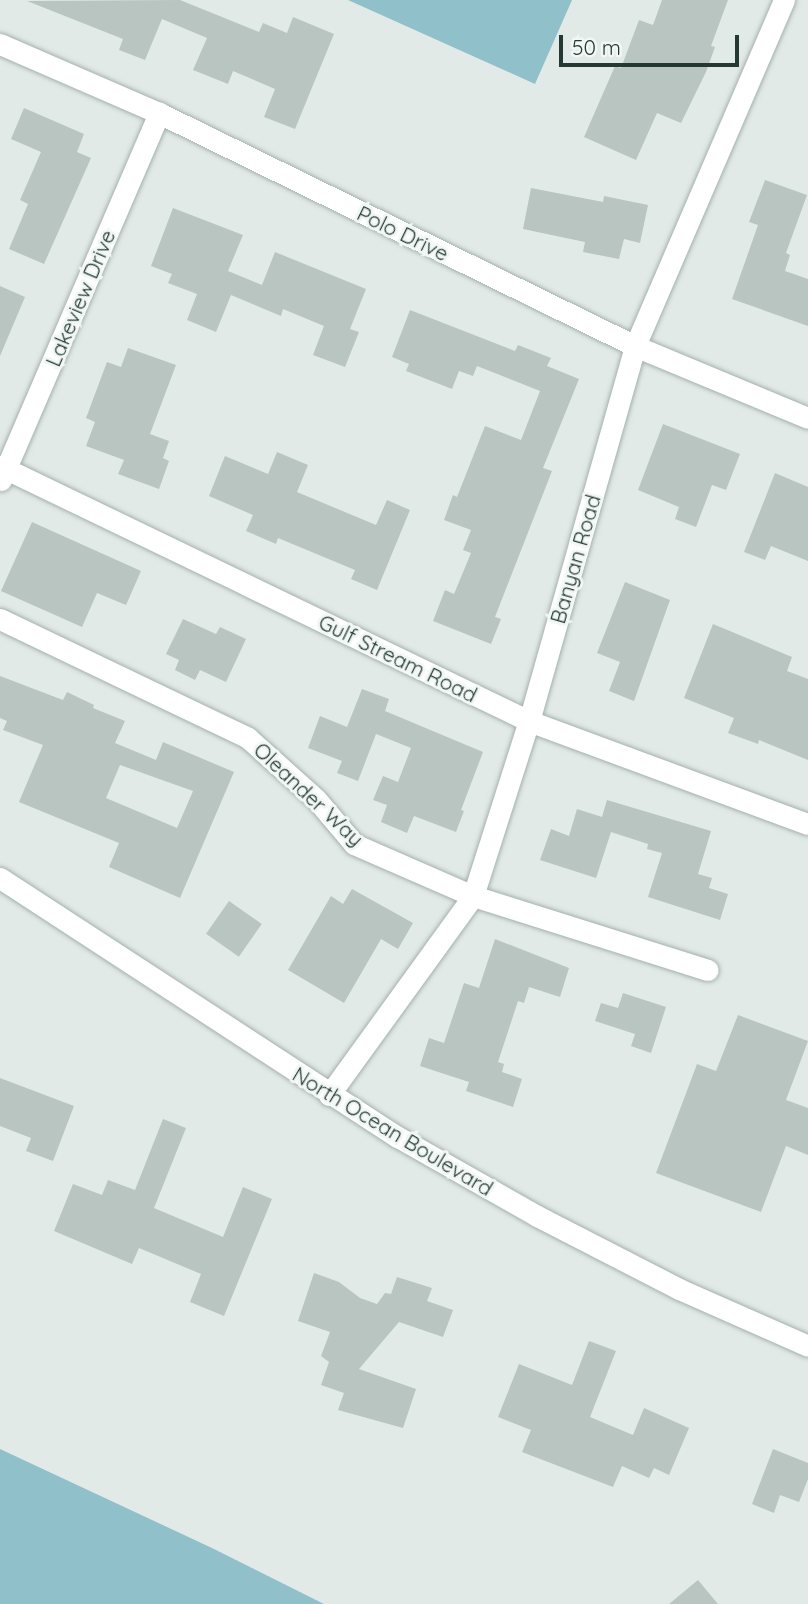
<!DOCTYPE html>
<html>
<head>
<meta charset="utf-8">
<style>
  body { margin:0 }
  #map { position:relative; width:808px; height:1604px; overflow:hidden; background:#e2eae7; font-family:Quicksand,sans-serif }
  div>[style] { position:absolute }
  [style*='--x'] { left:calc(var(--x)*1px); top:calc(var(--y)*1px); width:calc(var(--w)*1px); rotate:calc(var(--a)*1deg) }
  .water>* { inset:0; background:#90c0c9 }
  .building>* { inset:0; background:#b8c5c0; transform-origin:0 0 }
  .roads { filter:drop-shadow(0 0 2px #a5b1ae) drop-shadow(0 0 2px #a5b1ae) }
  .street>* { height:21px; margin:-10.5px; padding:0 10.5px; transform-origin:10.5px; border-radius:10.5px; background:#fff }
  .secondary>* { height:21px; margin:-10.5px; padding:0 10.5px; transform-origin:10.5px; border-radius:10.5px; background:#fff }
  span { translate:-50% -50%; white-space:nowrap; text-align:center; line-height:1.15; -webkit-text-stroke:6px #f2f7f5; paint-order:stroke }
  .street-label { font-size:21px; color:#243934 }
  .scale { position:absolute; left:559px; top:35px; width:180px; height:32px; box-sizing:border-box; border:4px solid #243934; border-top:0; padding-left:9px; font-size:21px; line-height:24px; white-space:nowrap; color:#243934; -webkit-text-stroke:5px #f2f7f5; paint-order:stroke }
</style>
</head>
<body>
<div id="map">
  <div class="water">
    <div style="clip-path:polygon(348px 0,572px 0,535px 84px)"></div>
    <div style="clip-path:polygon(0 1449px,212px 1548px,324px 1604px,0 1604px)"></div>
  </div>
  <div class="building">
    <div style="clip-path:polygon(180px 0,259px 32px,263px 23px,287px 33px,293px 17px,334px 34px,295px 129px,264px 117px,275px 89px,233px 71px,228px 84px,193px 70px,207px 38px,162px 19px,145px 60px,119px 50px,123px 39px,27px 1px)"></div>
    <div style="clip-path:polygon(662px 0,728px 0,711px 46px,715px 47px,706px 72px,681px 123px,657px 113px,636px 160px,584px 137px,615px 66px,621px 68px,639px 20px,653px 25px)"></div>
    <div style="clip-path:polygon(24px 108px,84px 134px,77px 152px,91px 158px,44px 264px,9px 249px,28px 204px,20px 200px,41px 152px,11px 139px)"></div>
    <div style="clip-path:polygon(765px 180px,807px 195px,786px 253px,790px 255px,785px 271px,808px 279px,808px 326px,732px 299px,758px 225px,749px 222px)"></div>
    <div style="clip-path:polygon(531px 188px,603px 202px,604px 196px,648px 205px,640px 243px,624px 239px,619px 259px,583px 252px,585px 242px,523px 229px)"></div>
    <div style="clip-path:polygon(173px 208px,243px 235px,228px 271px,262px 285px,275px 252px,366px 289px,350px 329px,359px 332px,345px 367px,313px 355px,324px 326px,283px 309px,281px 316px,231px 295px,216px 332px,187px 320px,197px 294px,168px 283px,172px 274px,151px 266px)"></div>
    <div style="clip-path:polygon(0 286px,25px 297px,0 356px)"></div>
    <div style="clip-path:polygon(410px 310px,515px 351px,518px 345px,551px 358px,547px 366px,579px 379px,543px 468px,552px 471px,495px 617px,501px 619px,491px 644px,433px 621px,445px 590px,454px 594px,471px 553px,463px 550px,471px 530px,444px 520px,453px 495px,457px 497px,485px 426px,521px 440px,540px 391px,477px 366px,473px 376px,459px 371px,452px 389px,406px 371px,409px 364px,392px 357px)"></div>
    <div style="clip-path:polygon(128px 348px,176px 365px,150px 434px,169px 441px,163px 458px,169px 461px,159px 489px,118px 474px,124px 460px,86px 446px,95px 422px,86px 418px,107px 362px,121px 367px)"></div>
    <div style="clip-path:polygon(663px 424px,740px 454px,726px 490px,712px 485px,696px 527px,675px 519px,679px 507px,638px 490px)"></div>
    <div style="clip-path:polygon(277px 452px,308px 465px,297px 492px,376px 525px,387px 500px,410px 510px,377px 590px,351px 579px,355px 570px,278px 538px,276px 544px,246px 531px,253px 515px,209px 496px,225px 456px,268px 474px)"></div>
    <div style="clip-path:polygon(775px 473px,808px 487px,808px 561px,771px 546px,765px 560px,744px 552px)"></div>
    <div style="clip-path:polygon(32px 522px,141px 571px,126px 605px,97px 593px,82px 627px,1px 591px)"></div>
    <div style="clip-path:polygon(625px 582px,670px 600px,634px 701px,609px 691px,620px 662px,597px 653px)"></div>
    <div style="clip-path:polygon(183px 619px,216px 634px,220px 627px,246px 639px,226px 682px,200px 670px,195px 680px,175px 670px,179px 660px,166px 654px)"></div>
    <div style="clip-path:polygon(713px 624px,792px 657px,787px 671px,808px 679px,808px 760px,759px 740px,758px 744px,728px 733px,734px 718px,684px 698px)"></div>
    <div style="clip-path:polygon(evenodd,0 676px,63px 700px,67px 692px,94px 705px,93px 708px,125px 721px,115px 743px,156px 760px,163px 742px,234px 772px,180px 898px,109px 867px,119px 843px,19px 802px,43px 745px,3px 730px,7px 721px,0 718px,0 676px,120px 765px,193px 791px,177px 828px,106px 798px,120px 765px)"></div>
    <div style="clip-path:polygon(362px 689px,389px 699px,385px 711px,483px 752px,461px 810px,464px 811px,456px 832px,414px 816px,407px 833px,381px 822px,387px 805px,373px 800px,383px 776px,398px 782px,411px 748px,376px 734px,358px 781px,337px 773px,342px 761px,308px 748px,320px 716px,347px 727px)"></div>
    <div style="clip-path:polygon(607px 800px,711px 831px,698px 874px,712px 878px,709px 888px,728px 894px,720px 920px,648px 897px,662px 853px,647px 849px,648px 844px,611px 832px,596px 878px,540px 860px,551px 829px,569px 836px,577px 809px,602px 817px)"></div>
    <div style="clip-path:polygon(352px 889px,413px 923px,398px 949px,381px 939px,344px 1003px,288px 970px,331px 896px,343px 904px)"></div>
    <div style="left:229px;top:901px;width:40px;height:40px;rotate:35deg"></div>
    <div style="clip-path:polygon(495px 939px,569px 968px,560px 997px,529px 987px,524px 1003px,518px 1001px,498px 1062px,504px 1064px,502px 1072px,522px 1079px,513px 1107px,466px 1091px,469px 1082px,420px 1066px,429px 1038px,444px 1043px,464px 983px,479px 988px)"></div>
    <div style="clip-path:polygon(623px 993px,666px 1007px,651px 1053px,631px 1046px,635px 1034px,595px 1021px,601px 1003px,618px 1008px)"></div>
    <div style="clip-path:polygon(738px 1015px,808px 1041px,786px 1100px,808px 1108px,808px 1155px,786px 1146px,761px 1212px,656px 1173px,697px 1064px,716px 1071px)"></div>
    <div style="clip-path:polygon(0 1078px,74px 1106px,53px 1161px,26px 1151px,31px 1138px,0 1126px)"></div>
    <div style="clip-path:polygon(163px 1119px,186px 1128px,154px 1208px,223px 1237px,243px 1187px,272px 1199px,224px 1316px,190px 1302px,201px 1274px,139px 1248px,132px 1264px,54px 1231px,73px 1184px,102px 1195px,108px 1180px,135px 1190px)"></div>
    <div style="clip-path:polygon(314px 1273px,339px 1282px,360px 1298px,377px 1304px,385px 1293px,391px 1294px,397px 1277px,432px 1288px,427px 1301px,453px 1310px,443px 1337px,399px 1322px,359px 1369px,416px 1389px,403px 1428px,338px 1410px,344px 1393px,321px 1385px,329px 1362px,321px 1356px,330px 1332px,298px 1321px)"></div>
    <div style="clip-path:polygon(589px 1341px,616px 1351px,590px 1417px,633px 1435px,644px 1408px,689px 1428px,669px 1475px,654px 1468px,649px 1478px,622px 1466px,613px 1487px,522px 1452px,531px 1430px,498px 1417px,519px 1364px,572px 1385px)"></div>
    <div style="clip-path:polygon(773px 1449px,808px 1463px,808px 1479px,799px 1502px,780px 1495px,774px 1513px,752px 1504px)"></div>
    <div style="clip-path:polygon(698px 1580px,718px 1604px,669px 1604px)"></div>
  </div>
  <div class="roads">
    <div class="street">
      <div style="--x:0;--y:44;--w:173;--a:23.5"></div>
      <div style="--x:159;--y:113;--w:530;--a:26.08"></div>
      <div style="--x:635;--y:346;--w:187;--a:22.6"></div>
      <div style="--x:0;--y:466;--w:587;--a:25.74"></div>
      <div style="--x:529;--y:721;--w:297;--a:20.3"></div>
      <div style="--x:1;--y:480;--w:400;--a:-66.7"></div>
      <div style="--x:0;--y:619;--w:275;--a:25.6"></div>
      <div style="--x:248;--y:738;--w:91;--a:41.9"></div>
      <div style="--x:316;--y:799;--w:59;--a:49.8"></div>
      <div style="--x:354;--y:844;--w:130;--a:23.6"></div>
      <div style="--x:473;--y:896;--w:246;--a:17.5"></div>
      <div style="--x:329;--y:1095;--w:246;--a:-54.1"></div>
      <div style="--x:473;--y:896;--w:184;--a:-72.3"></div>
      <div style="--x:529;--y:721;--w:390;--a:-74.2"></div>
      <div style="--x:635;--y:346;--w:377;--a:-66.7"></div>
    </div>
    <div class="secondary">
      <div style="--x:0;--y:878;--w:475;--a:33.1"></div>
      <div style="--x:398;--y:1137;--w:160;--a:29.6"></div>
      <div style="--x:537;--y:1216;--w:160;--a:27.2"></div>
      <div style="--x:679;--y:1289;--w:141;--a:23.8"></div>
    </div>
  </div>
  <div class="street-label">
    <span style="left:403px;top:233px;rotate:26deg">Polo Drive</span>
    <span style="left:80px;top:298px;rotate:-67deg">Lakeview Drive</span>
    <span style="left:575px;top:559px;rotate:-74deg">Banyan Road</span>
    <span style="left:398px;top:658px;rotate:26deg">Gulf Stream Road</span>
    <span style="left:309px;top:794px;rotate:43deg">Oleander Way</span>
    <span style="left:393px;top:1131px;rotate:31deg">North Ocean Boulevard</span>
  </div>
  <div class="scale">50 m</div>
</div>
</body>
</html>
